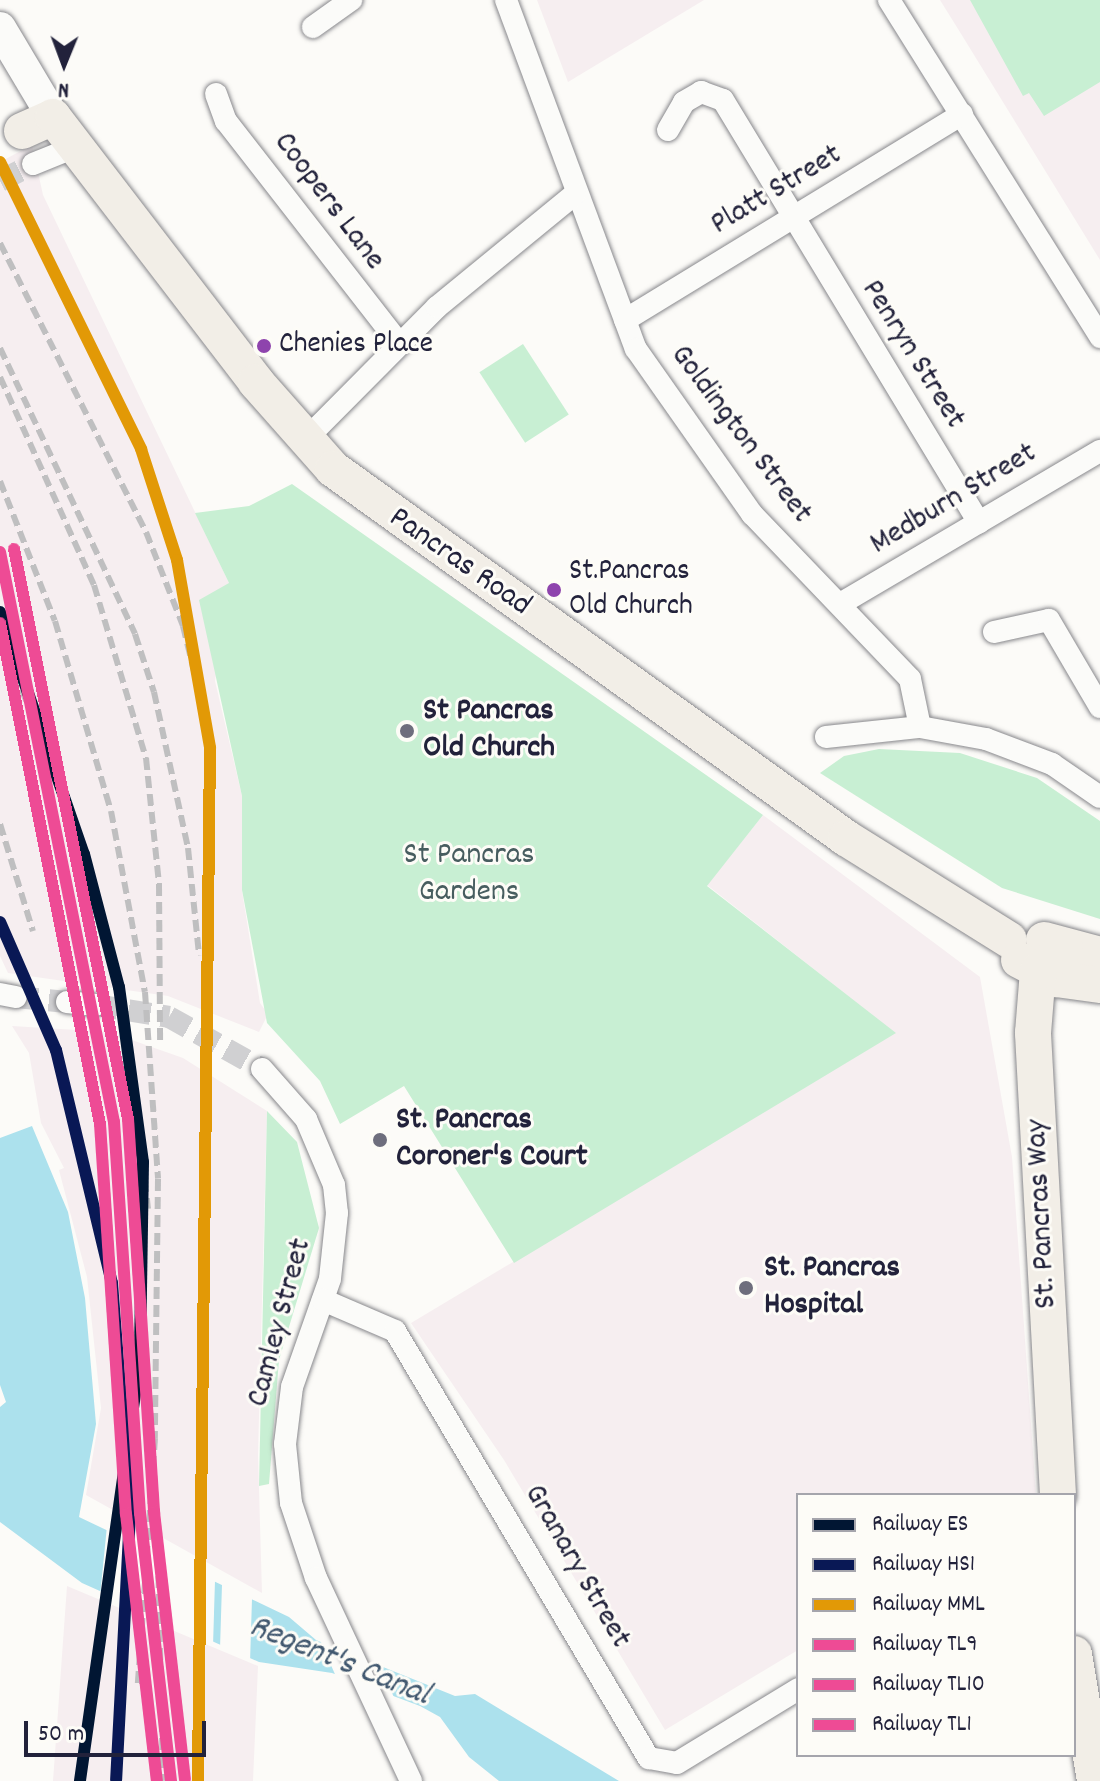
<!DOCTYPE html>
<html>
<head>
<meta charset="utf-8">
<style>
  body { margin:0 }
  #map { position:relative; width:1100px; height:1781px; overflow:hidden; background:#fcfbf8; font-family:Dekko,sans-serif }
  div>[style] { position:absolute }
  [style*='--x'] { left:calc(var(--x)*1px); top:calc(var(--y)*1px); width:calc(var(--w)*1px); rotate:calc(var(--a)*1deg) }
  .built>* { inset:0; background:#f6eef0 }
  .green>* { inset:0; background:#c8efd3; transform-origin:0 0 }
  .water>* { inset:0; background:#ace1ed }
  .pier>* { inset:0; background:#fcfbf8 }
  .street-tunnel>* { height:22px; margin-top:-11px; transform-origin:0; background:repeating-linear-gradient(90deg,#d0d0d2 0 22px,transparent 0 33px) }
  .roads { filter:drop-shadow(0 0 2px #88888c) drop-shadow(0 0 2px #88888c) }
  .street>* { height:22px; margin:-11px; padding:0 11px; transform-origin:11px; border-radius:11px; background:#fbfbf9 }
  .secondary>* { height:32px; margin:-16px; padding:0 16px; transform-origin:16px; border-radius:16px; background:#fbfbf9 }
  .primary>* { height:36px; margin:-18px; padding:0 18px; transform-origin:18px; border-radius:18px; background:#f2eee7 }
  .rail>* { height:6px; margin-top:-3px; transform-origin:0; background:repeating-linear-gradient(90deg,#bfbfc0 0 12px,transparent 0 18px) }
  .rail-1>* { height:12px; margin:-6px; padding:0 6px; transform-origin:6px; border-radius:6px; background:#011633 }
  .rail-2>* { height:12px; margin:-6px; padding:0 6px; transform-origin:6px; border-radius:6px; background:#091855 }
  .rail-3>* { height:12px; margin:-6px; padding:0 6px; transform-origin:6px; border-radius:6px; background:#e29906 }
  .rail-4>* { height:12px; margin:-6px; padding:0 6px; transform-origin:6px; border-radius:6px; background:#ee4b95 }
  .rail-5>* { height:12px; margin:-6px; padding:0 6px; transform-origin:6px; border-radius:6px; background:#ee4b95 }
  .rail-6>* { height:12px; margin:-6px; padding:0 6px; transform-origin:6px; border-radius:6px; background:#ee4b95 }
  .dots>* { width:22px; height:22px; translate:-50% -50%; box-sizing:border-box; border:4px solid #fdfcf7; border-radius:50% }
  span { translate:-50% -50%; white-space:nowrap; text-align:center; line-height:1.15; -webkit-text-stroke:6px #fdfcf7; paint-order:stroke }
  .bus-label { font-size:30px; color:#22223b }
  .left { translate:0 -50%; text-align:left }
  .street-label { font-size:32px; color:#22223b }
  .poi-label { font-size:32px; color:#22223b; font-weight:700 }
  .park-label { font-size:32px; color:#475d5f }
  .water-label { font-size:34px; color:#41586f; font-style:italic }
  .legend { position:absolute; left:796px; top:1493px; width:280px; height:264px; box-sizing:border-box; background:#fdfcf7; border:2px solid #a5a5ac; margin:0; padding:10px 14px; list-style:none; font-size:24px; color:#22223b }
  .legend li { display:flex; align-items:center; gap:16px; height:40px }
  .legend b { width:40px; border:2px solid #a5a5ac }
  .north { position:absolute; left:24px; top:24px; width:80px; height:80px; -webkit-text-stroke:6px #fdfcf7; paint-order:stroke; rotate:181deg; font-size:22px; font-weight:700; line-height:32px; text-align:center; color:#22223b }
  .north::after { content:''; display:block; margin:auto; width:28px; height:36px; background:#22223b; clip-path:polygon(50% 0,100% 100%,50% 72%,0 100%) }
  .scale { position:absolute; left:24px; top:1721px; width:182px; height:36px; box-sizing:border-box; border:4px solid #22223b; border-top:0; padding-left:10px; font-size:24px; line-height:28px; white-space:nowrap; color:#22223b; -webkit-text-stroke:6px #fdfcf7; paint-order:stroke }
</style>
</head>
<body>
<div id="map">
  <div class="built">
    <div style="clip-path:polygon(537px 0,704px 0,568px 82px)"></div>
    <div style="clip-path:polygon(940px 0,1100px 0,1100px 260px,963px 37px)"></div>
    <div style="clip-path:polygon(32px 145px,43px 195px,229px 583px,215px 681px,242px 796px,242px 891px,260px 1003px,268px 1014px,259px 1032px,168px 996px,8px 973px,0 956px,0 162px)"></div>
    <div style="clip-path:polygon(763px 815px,980px 977px,1012px 1157px,1036px 1495px,798px 1495px,798px 1650px,665px 1730px,504px 1460px,411px 1323px,895px 1033px,707px 885px)"></div>
    <div style="clip-path:polygon(12px 1026px,109px 1032px,183px 1058px,267px 1111px,258px 1455px,262px 1593px,86px 1495px,101px 1408px,87px 1277px,59px 1170px,64px 1168px,41px 1123px,29px 1053px)"></div>
    <div style="clip-path:polygon(67px 1586px,258px 1666px,253px 1781px,53px 1781px)"></div>
  </div>
  <div class="green">
    <div style="clip-path:polygon(970px 0,1100px 0,1100px 82px,1044px 116px,1029px 93px,1023px 96px)"></div>
    <div style="left:523px;top:344px;width:84px;height:52px;rotate:57deg"></div>
    <div style="clip-path:polygon(292px 484px,763px 815px,707px 886px,896px 1033px,514px 1263px,404px 1086px,340px 1124px,320px 1081px,267px 1023px,242px 890px,242px 796px,199px 600px,229px 583px,195px 513px,249px 506px)"></div>
    <div style="clip-path:polygon(879px 749px,960px 753px,1037px 778px,1100px 821px,1100px 919px,1002px 888px,820px 773px,844px 756px)"></div>
    <div style="clip-path:polygon(267px 1111px,297px 1142px,319px 1228px,279px 1360px,269px 1484px,259px 1486px)"></div>
  </div>
  <div class="water">
    <div style="clip-path:polygon(32px 1126px,68px 1212px,85px 1298px,96px 1424px,79px 1517px,289px 1617px,316px 1640px,455px 1696px,475px 1694px,619px 1781px,499px 1781px,469px 1757px,440px 1717px,420px 1706px,332px 1673px,259px 1662px,82px 1583px,0 1522px,0 1407px,6px 1402px,0 1385px,0 1138px)"></div>
  </div>
  <div class="pier">
    <div style="clip-path:polygon(107px 1526px,128px 1537px,126px 1607px,100px 1596px)"></div>
    <div style="clip-path:polygon(133px 1539px,215px 1580px,213px 1646px,132px 1610px)"></div>
    <div style="clip-path:polygon(222px 1584px,252px 1598px,250px 1662px,220px 1649px)"></div>
    <div style="clip-path:polygon(318px 1635px,377px 1659px,396px 1702px,337px 1679px)"></div>
  </div>
  <div class="street-tunnel">
    <div style="--x:0;--y:181;--w:37;--a:-27"></div>
    <div style="--x:16;--y:997;--w:51;--a:5.6"></div>
    <div style="--x:96;--y:1005;--w:74;--a:9.3"></div>
    <div style="--x:169;--y:1017;--w:107;--a:29.2"></div>
  </div>
  <div class="roads">
    <div class="street">
      <div style="--x:506;--y:0;--w:372;--a:69.6"></div>
      <div style="--x:636;--y:349;--w:202;--a:54.9"></div>
      <div style="--x:752;--y:514;--w:228;--a:46.2"></div>
      <div style="--x:910;--y:679;--w:49;--a:78.2"></div>
      <div style="--x:889;--y:0;--w:398;--a:57.9"></div>
      <div style="--x:313;--y:27;--w:47;--a:-35.4"></div>
      <div style="--x:216;--y:94;--w:29;--a:70"></div>
      <div style="--x:226;--y:121;--w:281;--a:52.1"></div>
      <div style="--x:668;--y:130;--w:32;--a:-60"></div>
      <div style="--x:684;--y:102;--w:20;--a:-30"></div>
      <div style="--x:701;--y:92;--w:23;--a:20"></div>
      <div style="--x:723;--y:100;--w:494;--a:58.8"></div>
      <div style="--x:33;--y:164;--w:45;--a:-22"></div>
      <div style="--x:625;--y:320;--w:395;--a:-31.4"></div>
      <div style="--x:306;--y:439;--w:186;--a:-45.2"></div>
      <div style="--x:437;--y:307;--w:178;--a:-39.3"></div>
      <div style="--x:840;--y:604;--w:302;--a:-30.5"></div>
      <div style="--x:994;--y:632;--w:56;--a:-12.3"></div>
      <div style="--x:1049;--y:620;--w:101;--a:59.6"></div>
      <div style="--x:826;--y:737;--w:95;--a:-6.1"></div>
      <div style="--x:920;--y:727;--w:67;--a:10.3"></div>
      <div style="--x:986;--y:739;--w:71;--a:20.7"></div>
      <div style="--x:1052;--y:764;--w:58;--a:34.5"></div>
      <div style="--x:0;--y:994;--w:16;--a:11"></div>
      <div style="--x:67;--y:1002;--w:29;--a:6"></div>
      <div style="--x:262;--y:1069;--w:67;--a:48.7"></div>
      <div style="--x:306;--y:1119;--w:72;--a:67"></div>
      <div style="--x:334;--y:1185;--w:28;--a:84"></div>
      <div style="--x:337;--y:1213;--w:66;--a:96.1"></div>
      <div style="--x:330;--y:1279;--w:114;--a:109.4"></div>
      <div style="--x:292;--y:1387;--w:57;--a:97"></div>
      <div style="--x:285;--y:1444;--w:59;--a:84.2"></div>
      <div style="--x:291;--y:1503;--w:79;--a:71.6"></div>
      <div style="--x:316;--y:1578;--w:224;--a:64.9"></div>
      <div style="--x:323;--y:1300;--w:78;--a:23.3"></div>
      <div style="--x:395;--y:1331;--w:497;--a:59.3"></div>
      <div style="--x:649;--y:1758;--w:28;--a:10"></div>
      <div style="--x:677;--y:1763;--w:142;--a:-31.4"></div>
    </div>
    <div class="secondary">
      <div style="--x:0;--y:28;--w:104;--a:59.2"></div>
    </div>
    <div class="primary">
      <div style="--x:22;--y:131;--w:34;--a:-24"></div>
      <div style="--x:53;--y:117;--w:334;--a:52.5"></div>
      <div style="--x:256;--y:382;--w:116;--a:48.5"></div>
      <div style="--x:333;--y:469;--w:632;--a:35.73"></div>
      <div style="--x:846;--y:838;--w:192;--a:32"></div>
      <div style="--x:1044;--y:940;--w:58;--a:15"></div>
      <div style="--x:1019;--y:960;--w:42;--a:27.2"></div>
      <div style="--x:1056;--y:979;--w:44;--a:7.8"></div>
      <div style="--x:1058;--y:1495;--w:463;--a:-93.1"></div>
      <div style="--x:1033;--y:1033;--w:62;--a:-85.4"></div>
      <div style="--x:1038;--y:971;--w:36;--a:-42"></div>
      <div style="--x:1074;--y:1654;--w:129;--a:80.6"></div>
    </div>
  </div>
  <div class="rail">
    <div style="--x:0;--y:243;--w:324;--a:63.2"></div>
    <div style="--x:146;--y:532;--w:101;--a:68.5"></div>
    <div style="--x:183;--y:626;--w:76;--a:76.3"></div>
    <div style="--x:0;--y:348;--w:316;--a:64.7"></div>
    <div style="--x:135;--y:634;--w:61;--a:71.9"></div>
    <div style="--x:154;--y:692;--w:160;--a:77.7"></div>
    <div style="--x:188;--y:848;--w:108;--a:84.1"></div>
    <div style="--x:0;--y:377;--w:228;--a:65.7"></div>
    <div style="--x:94;--y:585;--w:181;--a:73.3"></div>
    <div style="--x:146;--y:758;--w:127;--a:84.1"></div>
    <div style="--x:159;--y:884;--w:159;--a:89.6"></div>
    <div style="--x:0;--y:481;--w:150;--a:68.6"></div>
    <div style="--x:55;--y:621;--w:198;--a:73.6"></div>
    <div style="--x:111;--y:811;--w:184;--a:79.4"></div>
    <div style="--x:145;--y:992;--w:187;--a:86"></div>
    <div style="--x:158;--y:1179;--w:259;--a:90.7"></div>
    <div style="--x:155;--y:1438;--w:247;--a:94"></div>
    <div style="--x:0;--y:640;--w:144;--a:66.6"></div>
    <div style="--x:0;--y:824;--w:112;--a:72.9"></div>
    <div style="--x:0;--y:924;--w:19;--a:69"></div>
    <div style="--x:143;--y:1162;--w:47;--a:83.9"></div>
    <div style="--x:142;--y:1313;--w:52;--a:86.7"></div>
    <div style="--x:158;--y:1558;--w:223;--a:88.7"></div>
  </div>
  <div class="rail-1">
    <div style="--x:0;--y:612;--w:256;--a:70.9"></div>
    <div style="--x:84;--y:854;--w:138;--a:75.3"></div>
    <div style="--x:119;--y:987;--w:177;--a:82.2"></div>
    <div style="--x:143;--y:1162;--w:197;--a:90.9"></div>
    <div style="--x:140;--y:1359;--w:426;--a:98.1"></div>
  </div>
  <div class="rail-2">
    <div style="--x:0;--y:922;--w:140;--a:66.4"></div>
    <div style="--x:56;--y:1050;--w:240;--a:76.5"></div>
    <div style="--x:112;--y:1283;--w:233;--a:85.6"></div>
    <div style="--x:130;--y:1515;--w:265;--a:93"></div>
  </div>
  <div class="rail-3">
    <div style="--x:0;--y:162;--w:320;--a:63.8"></div>
    <div style="--x:141;--y:449;--w:117;--a:72"></div>
    <div style="--x:177;--y:560;--w:191;--a:80"></div>
    <div style="--x:210;--y:748;--w:1033;--a:90.67"></div>
  </div>
  <div class="rail-4">
    <div style="--x:0;--y:552;--w:581;--a:78.69"></div>
    <div style="--x:114;--y:1122;--w:392;--a:86.2"></div>
    <div style="--x:140;--y:1513;--w:270;--a:83.4"></div>
  </div>
  <div class="rail-5">
    <div style="--x:0;--y:623;--w:511;--a:78.71"></div>
    <div style="--x:100;--y:1124;--w:391;--a:86.2"></div>
    <div style="--x:126;--y:1514;--w:269;--a:83.4"></div>
  </div>
  <div class="rail-6">
    <div style="--x:14;--y:549;--w:581;--a:78.69"></div>
    <div style="--x:128;--y:1119;--w:394;--a:86.2"></div>
    <div style="--x:154;--y:1512;--w:269;--a:83.4"></div>
  </div>
  <div class="dots">
    <div style="left:264px;top:346px;background:#8e44ad"></div>
    <div style="left:554px;top:590px;background:#8e44ad"></div>
    <div style="left:407px;top:731px;background:#6e6e7d"></div>
    <div style="left:380px;top:1140px;background:#6e6e7d"></div>
    <div style="left:746px;top:1288px;background:#6e6e7d"></div>
  </div>
  <div class="bus-label">
    <span class="left" style="left:279px;top:346px">Chenies Place</span>
    <span class="left" style="left:569px;top:590px">St.Pancras<br>Old Church</span>
  </div>
  <div class="street-label">
    <span style="left:777px;top:191px;rotate:-31deg">Platt Street</span>
    <span style="left:328px;top:202px;rotate:53deg">Coopers Lane</span>
    <span style="left:912px;top:355px;rotate:58deg">Penryn Street</span>
    <span style="left:740px;top:435px;rotate:53deg">Goldington Street</span>
    <span style="left:954px;top:500px;rotate:-31deg">Medburn Street</span>
    <span style="left:459px;top:563px;rotate:35deg">Pancras Road</span>
    <span style="left:1043px;top:1214px;rotate:-93deg">St. Pancras Way</span>
    <span style="left:281px;top:1323px;rotate:-75deg">Camley Street</span>
    <span style="left:576px;top:1567px;rotate:60deg">Granary Street</span>
  </div>
  <div class="poi-label">
    <span class="left" style="left:423px;top:731px">St Pancras<br>Old Church</span>
    <span class="left" style="left:396px;top:1140px">St. Pancras<br>Coroner's Court</span>
    <span class="left" style="left:764px;top:1288px">St. Pancras<br>Hospital</span>
  </div>
  <div class="park-label">
    <span style="left:469px;top:875px">St Pancras<br>Gardens</span>
  </div>
  <div class="water-label">
    <span style="left:339px;top:1662px;rotate:22deg">Regent's Canal</span>
  </div>
  <ul class="legend">
  <li><b style="height:10px;background:#011633"></b>Railway ES</li>
  <li><b style="height:10px;background:#091855"></b>Railway HS1</li>
  <li><b style="height:10px;background:#e29906"></b>Railway MML</li>
  <li><b style="height:10px;background:#ee4b95"></b>Railway TL9</li>
  <li><b style="height:10px;background:#ee4b95"></b>Railway TL10</li>
  <li><b style="height:10px;background:#ee4b95"></b>Railway TL1</li>
  </ul>
  <div class="north">N</div>
  <div class="scale">50 m</div>
</div>
</body>
</html>
